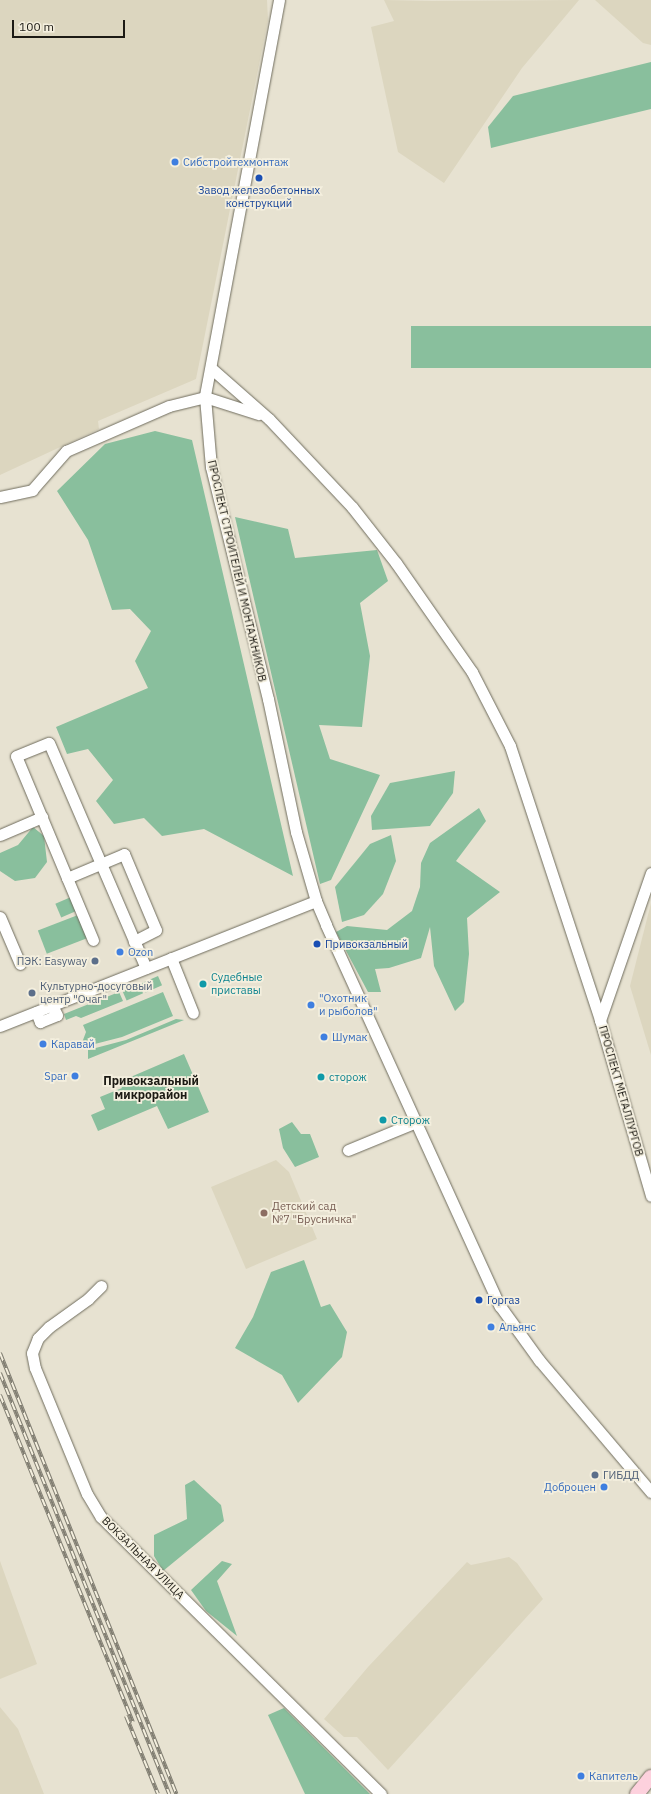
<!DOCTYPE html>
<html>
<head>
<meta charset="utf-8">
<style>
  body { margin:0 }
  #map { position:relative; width:651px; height:1794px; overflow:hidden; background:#e7e2d1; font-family:"IBM Plex Sans",sans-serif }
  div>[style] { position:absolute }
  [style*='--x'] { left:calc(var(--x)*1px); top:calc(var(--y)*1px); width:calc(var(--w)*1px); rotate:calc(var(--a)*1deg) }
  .built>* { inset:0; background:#dcd6bf }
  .green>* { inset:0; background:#89bf9d; transform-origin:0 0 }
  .roads { filter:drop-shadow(0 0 1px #6f6c5d) drop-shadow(0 0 1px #6f6c5d) }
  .minor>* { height:11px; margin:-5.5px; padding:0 5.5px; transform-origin:5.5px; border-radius:5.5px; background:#fff }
  .major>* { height:14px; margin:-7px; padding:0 7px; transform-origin:7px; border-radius:7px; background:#fdd1dd }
  .rail>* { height:4px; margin-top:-2px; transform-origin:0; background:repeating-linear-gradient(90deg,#f4efde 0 8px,#807d71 0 16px); box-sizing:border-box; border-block:1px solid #807d71 }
  .dots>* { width:11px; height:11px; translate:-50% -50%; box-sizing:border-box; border:2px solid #f4efde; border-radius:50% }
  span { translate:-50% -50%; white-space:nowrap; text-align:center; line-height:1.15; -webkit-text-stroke:3.5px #f4efde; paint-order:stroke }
  .shop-label { font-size:11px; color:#366cbe }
  .left { translate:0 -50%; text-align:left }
  .right { translate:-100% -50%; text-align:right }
  .transit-label { font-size:11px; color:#164399 }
  .street-label { font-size:11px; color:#1c1a14 }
  .service-label { font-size:11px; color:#4e5e75 }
  .culture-label { font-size:11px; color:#0d838f }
  .education-label { font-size:11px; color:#785e54 }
  .neighbourhood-label { font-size:12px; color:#1c1a14; font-weight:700 }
  .scale { position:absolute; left:12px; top:20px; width:113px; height:18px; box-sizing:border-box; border:2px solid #1c1a14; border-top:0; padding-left:5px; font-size:12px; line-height:14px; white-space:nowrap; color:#1c1a14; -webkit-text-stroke:3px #f4efde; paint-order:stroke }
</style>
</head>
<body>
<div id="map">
  <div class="built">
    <div style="clip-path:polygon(0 0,267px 0,268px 20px,196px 379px,98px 421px,99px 429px,0 475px)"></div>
    <div style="clip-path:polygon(384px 0,432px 1px,579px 0,522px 68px,444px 183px,398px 152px,371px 27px,394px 21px)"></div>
    <div style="clip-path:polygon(595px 0,651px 0,651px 45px,643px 43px)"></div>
    <div style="clip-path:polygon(651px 903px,651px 1055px,630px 986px)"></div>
    <div style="clip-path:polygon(276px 1160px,289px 1172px,317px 1239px,246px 1269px,211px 1187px)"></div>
    <div style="clip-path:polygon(509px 1557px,517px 1563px,543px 1599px,388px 1770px,357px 1737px,344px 1737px,324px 1719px,368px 1667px,467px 1562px,471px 1565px)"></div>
    <div style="clip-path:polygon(0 1561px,37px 1664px,0 1679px)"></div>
    <div style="clip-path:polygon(0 1707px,18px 1729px,44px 1794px,0 1794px)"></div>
  </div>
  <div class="green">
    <div style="clip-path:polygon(651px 62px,651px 109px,491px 148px,488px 127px,513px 96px)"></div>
    <div style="left:651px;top:326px;width:42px;height:240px;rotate:90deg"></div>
    <div style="clip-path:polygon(155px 431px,192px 440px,293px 876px,204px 829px,162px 836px,144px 818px,114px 824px,96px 801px,113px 780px,88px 749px,67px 754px,56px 727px,148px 688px,135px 661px,151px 631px,130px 609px,112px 610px,88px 540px,57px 491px,105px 444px)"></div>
    <div style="clip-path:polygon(235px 517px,288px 529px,295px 558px,377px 550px,388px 581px,360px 603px,370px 656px,362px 727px,319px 725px,330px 759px,380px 775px,331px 880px,320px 884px)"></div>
    <div style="clip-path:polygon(455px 771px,453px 793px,430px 826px,372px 830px,371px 816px,390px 783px)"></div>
    <div style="clip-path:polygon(479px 808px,486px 821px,456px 861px,500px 892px,467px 918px,469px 954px,464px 1002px,455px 1011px,434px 966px,430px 927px,421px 958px,389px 968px,375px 969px,381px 992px,368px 992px,336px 932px,347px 926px,387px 930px,412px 911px,420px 887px,421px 863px,430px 843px)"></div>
    <div style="clip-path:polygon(33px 827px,44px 836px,47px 862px,35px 878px,15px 881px,0 871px,0 853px,18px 845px)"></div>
    <div style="clip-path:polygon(391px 835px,396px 861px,383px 894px,364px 915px,342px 922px,335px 887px,370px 844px)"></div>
    <div style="left:71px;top:897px;width:15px;height:17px;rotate:67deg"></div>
    <div style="left:78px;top:915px;width:25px;height:43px;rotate:69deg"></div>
    <div style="left:158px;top:976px;width:10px;height:18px;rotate:66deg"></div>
    <div style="left:139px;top:984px;width:10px;height:18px;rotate:66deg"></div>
    <div style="clip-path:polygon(119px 992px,123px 1001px,81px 1018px,76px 1016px,66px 1020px,64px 1014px)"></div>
    <div style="clip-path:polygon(163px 992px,173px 1016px,122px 1037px,87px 1046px,83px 1040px,86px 1032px,83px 1025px)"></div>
    <div style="clip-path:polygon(176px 1019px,184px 1020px,88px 1059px,88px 1050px,126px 1040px)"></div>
    <div style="clip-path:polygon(184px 1054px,209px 1112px,168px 1129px,157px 1106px,98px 1131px,91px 1115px,105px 1109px,100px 1097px,122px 1088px,119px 1082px)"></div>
    <div style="clip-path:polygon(292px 1122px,301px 1134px,310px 1134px,319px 1157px,295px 1167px,283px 1148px,279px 1129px)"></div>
    <div style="clip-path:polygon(304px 1260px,321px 1307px,330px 1304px,347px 1332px,342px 1357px,298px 1403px,282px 1375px,235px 1348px,253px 1317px,271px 1272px)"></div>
    <div style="clip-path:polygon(194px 1480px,221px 1505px,224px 1521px,163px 1571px,154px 1556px,154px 1535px,187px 1519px,185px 1485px)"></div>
    <div style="clip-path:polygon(222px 1561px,232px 1564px,217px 1581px,237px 1636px,206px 1611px,191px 1590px)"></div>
    <div style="clip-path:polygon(284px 1708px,370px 1794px,305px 1794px,268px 1715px)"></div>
  </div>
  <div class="roads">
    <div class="minor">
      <div style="--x:279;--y:0;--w:404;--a:100.6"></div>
      <div style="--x:205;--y:397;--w:70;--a:85.1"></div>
      <div style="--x:211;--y:467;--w:239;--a:76.2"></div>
      <div style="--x:268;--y:699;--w:136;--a:78.1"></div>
      <div style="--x:296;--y:832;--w:72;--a:73.8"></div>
      <div style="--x:316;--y:901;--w:26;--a:67"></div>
      <div style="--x:326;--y:925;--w:419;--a:65.5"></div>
      <div style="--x:500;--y:1306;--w:67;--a:54.2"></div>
      <div style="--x:539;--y:1360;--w:173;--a:49.7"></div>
      <div style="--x:212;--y:369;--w:76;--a:41.3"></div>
      <div style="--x:269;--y:419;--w:121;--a:46.7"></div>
      <div style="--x:352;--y:507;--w:71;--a:51.8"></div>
      <div style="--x:396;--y:563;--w:133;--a:55.1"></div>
      <div style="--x:472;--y:672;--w:83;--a:62.8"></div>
      <div style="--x:510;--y:746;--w:288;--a:71.8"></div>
      <div style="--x:0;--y:497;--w:33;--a:-12"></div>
      <div style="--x:32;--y:490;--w:52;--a:-48.9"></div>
      <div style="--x:66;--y:451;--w:112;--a:-23.6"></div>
      <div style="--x:169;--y:406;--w:37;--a:-14"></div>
      <div style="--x:205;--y:397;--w:56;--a:17.8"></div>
      <div style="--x:0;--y:835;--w:46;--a:-23.2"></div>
      <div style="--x:651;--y:873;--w:156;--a:109.1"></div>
      <div style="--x:600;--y:1020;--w:183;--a:73.8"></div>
      <div style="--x:67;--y:878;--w:62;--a:-22.8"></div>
      <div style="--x:124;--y:854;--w:82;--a:67.2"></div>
      <div style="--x:156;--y:930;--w:25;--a:153"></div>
      <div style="--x:0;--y:917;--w:51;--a:66.9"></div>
      <div style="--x:93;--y:940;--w:199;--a:-112.7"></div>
      <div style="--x:16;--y:756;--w:35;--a:-22"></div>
      <div style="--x:49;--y:743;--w:245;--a:66.7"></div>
      <div style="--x:171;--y:958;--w:59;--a:68.2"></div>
      <div style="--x:36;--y:1012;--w:11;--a:68"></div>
      <div style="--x:40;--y:1022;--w:18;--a:-22"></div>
      <div style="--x:57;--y:1015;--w:11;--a:-117"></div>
      <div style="--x:0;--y:1026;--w:340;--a:-21.6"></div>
      <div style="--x:348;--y:1150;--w:74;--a:-22.4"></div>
      <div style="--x:101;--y:1286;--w:18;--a:135"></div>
      <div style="--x:88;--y:1299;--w:48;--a:144.3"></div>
      <div style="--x:49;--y:1327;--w:16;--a:135"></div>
      <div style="--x:38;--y:1338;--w:16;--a:112"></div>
      <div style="--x:32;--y:1353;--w:15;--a:79"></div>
      <div style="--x:35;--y:1368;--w:136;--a:67.6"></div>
      <div style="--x:87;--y:1494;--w:27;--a:59"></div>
      <div style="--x:101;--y:1517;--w:394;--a:44.7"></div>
    </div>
    <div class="major">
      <div style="--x:637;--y:1794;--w:22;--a:-51"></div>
    </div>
  </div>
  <div class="rail">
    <div style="--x:0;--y:1353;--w:475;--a:68.2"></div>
    <div style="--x:0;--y:1373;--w:454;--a:68.1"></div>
    <div style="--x:0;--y:1395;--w:353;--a:67.9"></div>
    <div style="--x:126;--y:1716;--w:84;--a:67.7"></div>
  </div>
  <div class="dots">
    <div style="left:175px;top:162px;background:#3f7fe0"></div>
    <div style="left:259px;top:178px;background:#1a4fb4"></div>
    <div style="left:317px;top:944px;background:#1a4fb4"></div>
    <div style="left:120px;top:952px;background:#3f7fe0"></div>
    <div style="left:95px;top:961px;background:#5c6f8a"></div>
    <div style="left:203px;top:984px;background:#0f9aa8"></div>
    <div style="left:32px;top:993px;background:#5c6f8a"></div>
    <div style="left:311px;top:1005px;background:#3f7fe0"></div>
    <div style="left:324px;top:1037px;background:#3f7fe0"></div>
    <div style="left:43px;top:1044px;background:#3f7fe0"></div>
    <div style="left:75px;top:1076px;background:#3f7fe0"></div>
    <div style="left:321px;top:1077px;background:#0f9aa8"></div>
    <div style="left:383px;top:1120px;background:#0f9aa8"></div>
    <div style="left:264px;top:1213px;background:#8d6e63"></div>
    <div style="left:479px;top:1300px;background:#1a4fb4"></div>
    <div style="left:491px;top:1327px;background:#3f7fe0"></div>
    <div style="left:595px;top:1475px;background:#5c6f8a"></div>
    <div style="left:604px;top:1487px;background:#3f7fe0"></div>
    <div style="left:581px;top:1776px;background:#3f7fe0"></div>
  </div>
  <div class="shop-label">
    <span class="left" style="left:183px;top:162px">Сибстройтехмонтаж</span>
    <span class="left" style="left:128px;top:952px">Ozon</span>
    <span class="left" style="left:319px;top:1005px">"Охотник<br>и рыболов"</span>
    <span class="left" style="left:332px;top:1037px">Шумак</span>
    <span class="left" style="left:51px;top:1044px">Каравай</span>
    <span class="right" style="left:67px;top:1076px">Spar</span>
    <span class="left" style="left:499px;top:1327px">Альянс</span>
    <span class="right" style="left:596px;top:1487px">Доброцен</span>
    <span class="left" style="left:589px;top:1776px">Капитель</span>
  </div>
  <div class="transit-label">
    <span style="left:259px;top:197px">Завод железобетонных<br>конструкций</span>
    <span class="left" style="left:325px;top:944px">Привокзальный</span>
    <span class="left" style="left:487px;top:1300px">Горгаз</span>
  </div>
  <div class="street-label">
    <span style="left:237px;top:571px;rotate:77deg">ПРОСПЕКТ СТРОИТЕЛЕЙ И МОНТАЖНИКОВ</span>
    <span style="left:621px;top:1091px;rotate:74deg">ПРОСПЕКТ МЕТАЛЛУРГОВ</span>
    <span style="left:143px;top:1558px;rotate:45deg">ВОКЗАЛЬНАЯ УЛИЦА</span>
  </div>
  <div class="service-label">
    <span class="right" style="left:87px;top:961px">ПЭК: Easyway</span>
    <span class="left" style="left:40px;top:993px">Культурно-досуговый<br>центр "Очаг"</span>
    <span class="left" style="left:603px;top:1475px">ГИБДД</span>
  </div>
  <div class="culture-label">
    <span class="left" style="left:211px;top:984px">Судебные<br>приставы</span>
    <span class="left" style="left:329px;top:1077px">сторож</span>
    <span class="left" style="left:391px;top:1120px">Сторож</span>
  </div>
  <div class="education-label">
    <span class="left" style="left:272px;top:1213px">Детский сад<br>№7 "Брусничка"</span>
  </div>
  <div class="neighbourhood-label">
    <span style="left:151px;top:1088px">Привокзальный<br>микрорайон</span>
  </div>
  <div class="scale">100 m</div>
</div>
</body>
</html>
